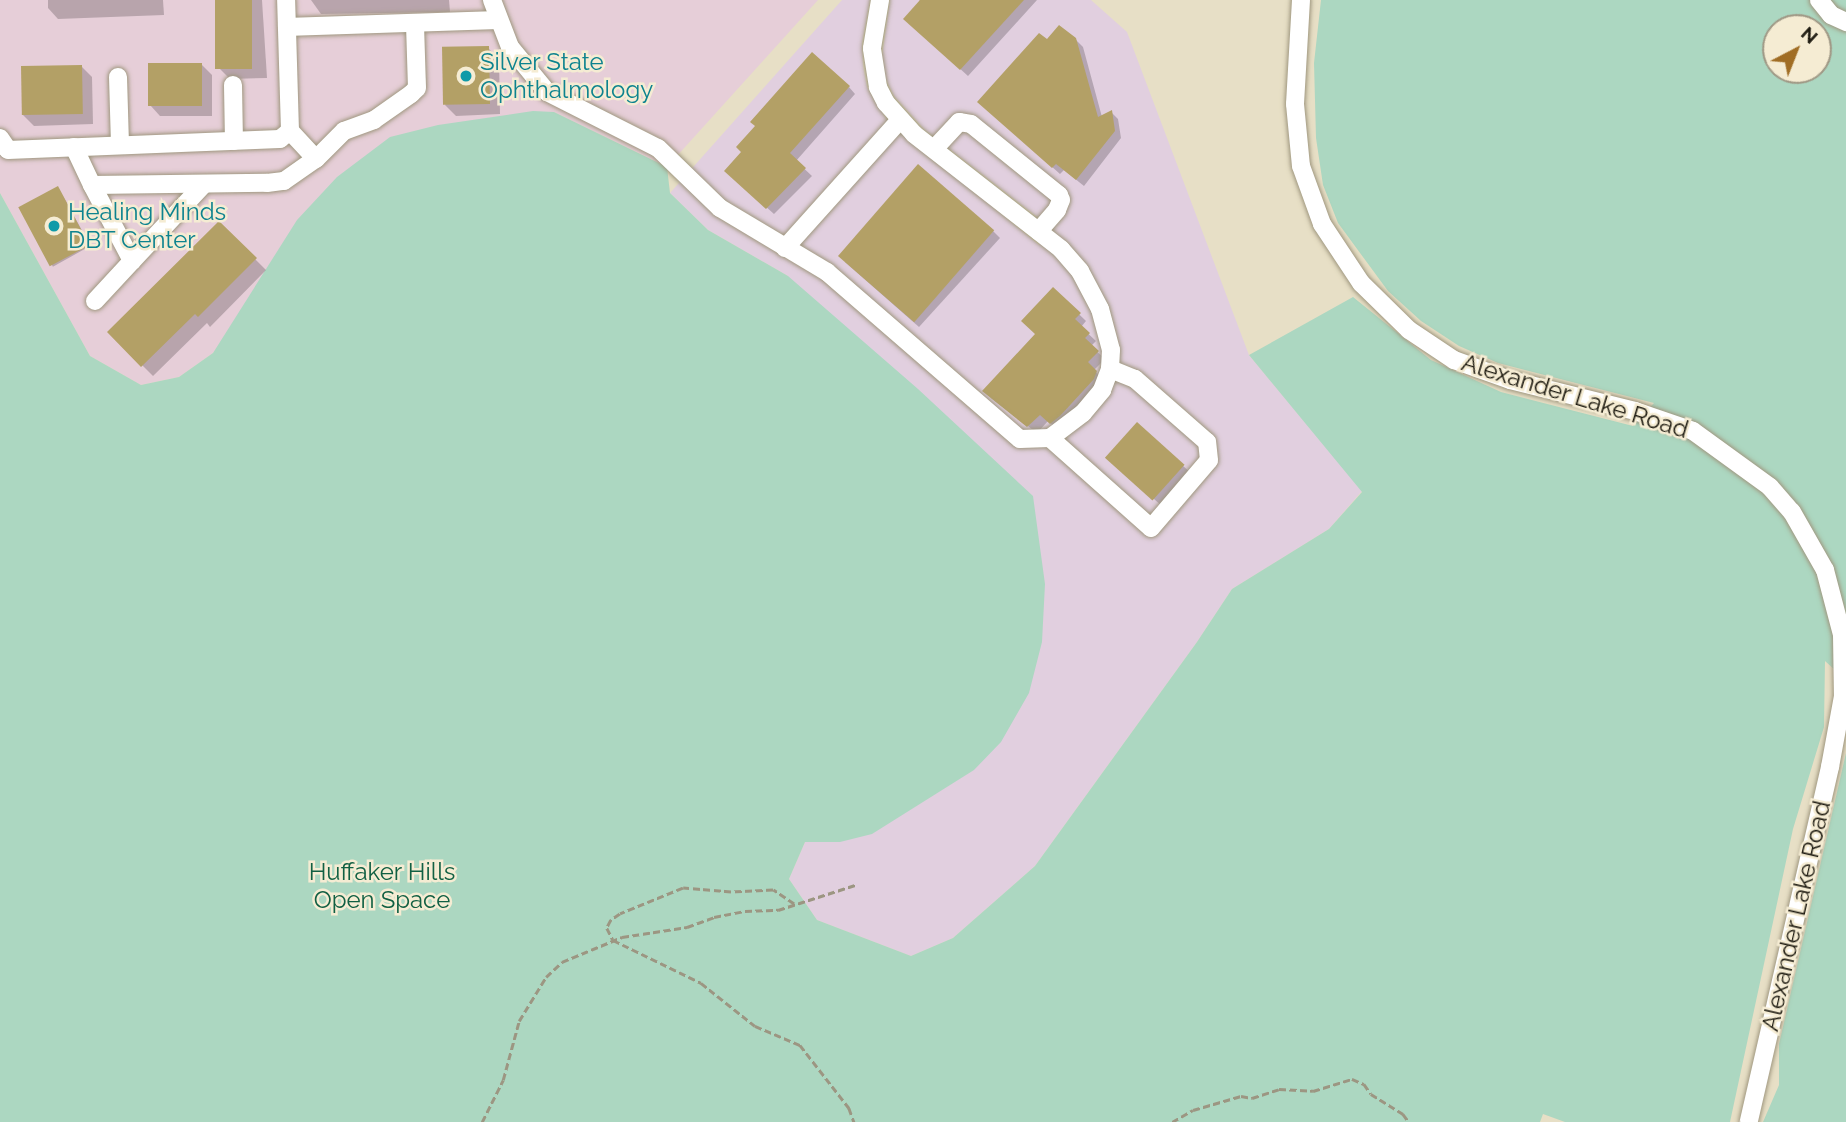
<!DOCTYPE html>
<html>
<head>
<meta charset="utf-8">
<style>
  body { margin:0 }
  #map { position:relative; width:1846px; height:1122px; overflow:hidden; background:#e7dfc6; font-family:Raleway,sans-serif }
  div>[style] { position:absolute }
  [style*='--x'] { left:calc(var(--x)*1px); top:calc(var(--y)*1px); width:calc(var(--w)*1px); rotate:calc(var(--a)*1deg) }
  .commercial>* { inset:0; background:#e6ced8 }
  .industrial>* { inset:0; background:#e1cfdf }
  .green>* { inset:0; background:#acd7c1 }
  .shadow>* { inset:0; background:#0003; transform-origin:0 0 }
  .building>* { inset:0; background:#b3a066; transform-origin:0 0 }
  .path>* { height:2.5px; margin-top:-1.25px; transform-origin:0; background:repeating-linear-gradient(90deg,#9c9682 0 7px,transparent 0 10.5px) }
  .roads { filter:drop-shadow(0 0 2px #9f977f) drop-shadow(0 0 2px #9f977f) }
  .minor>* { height:18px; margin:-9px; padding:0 9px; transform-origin:9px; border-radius:9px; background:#fff }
  .dots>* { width:19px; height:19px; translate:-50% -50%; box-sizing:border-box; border:4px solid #f5ecd3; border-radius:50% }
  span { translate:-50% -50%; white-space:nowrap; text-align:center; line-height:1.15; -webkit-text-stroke:5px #f5ecd3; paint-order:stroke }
  .culture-label { font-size:24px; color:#0d838f }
  .left { translate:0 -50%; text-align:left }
  .street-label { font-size:24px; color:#1e1b11 }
  .park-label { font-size:24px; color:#116043 }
  .north { position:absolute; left:1762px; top:14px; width:70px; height:70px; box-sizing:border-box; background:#f5ecd3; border:2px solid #9f9885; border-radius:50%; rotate:42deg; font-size:19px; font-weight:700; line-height:28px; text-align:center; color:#1e1b11 }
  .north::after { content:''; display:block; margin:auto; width:24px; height:32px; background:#a06d24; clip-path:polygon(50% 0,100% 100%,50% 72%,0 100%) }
</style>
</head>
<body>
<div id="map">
  <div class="commercial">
    <div style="clip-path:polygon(0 0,818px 0,667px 167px,554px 112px,240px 314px,213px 353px,179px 377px,141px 385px,90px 356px,0 193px)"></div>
  </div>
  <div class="industrial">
    <div style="clip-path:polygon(842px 0,870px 0,862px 43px,863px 66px,867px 87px,887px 120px,1039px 245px,1053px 229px,925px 130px,894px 96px,886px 79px,882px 57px,890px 0,1091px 0,1127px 32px,1249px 355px,1362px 491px,1329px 529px,1232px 589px,1197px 642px,1035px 866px,953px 938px,911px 956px,817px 920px,789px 879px,805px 842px,840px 842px,788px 276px,708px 230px,670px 193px)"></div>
  </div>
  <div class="green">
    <div style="clip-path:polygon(evenodd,1321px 0,1846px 0,1846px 680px,1825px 661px,1824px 727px,1793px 829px,1730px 1122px,1565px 1122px,1543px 1114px,1540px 1122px,0 1122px,0 193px,90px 356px,141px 385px,179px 377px,213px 353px,297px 220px,337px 177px,390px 137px,438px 125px,533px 111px,554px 112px,667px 167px,670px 193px,708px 230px,788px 276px,918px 389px,1033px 496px,1045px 584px,1042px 642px,1029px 693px,1001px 742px,974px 770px,872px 834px,840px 842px,805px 842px,789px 879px,817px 920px,911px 956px,953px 938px,1035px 866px,1197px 642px,1232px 589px,1329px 529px,1362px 492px,1249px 355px,1353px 297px,1431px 360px,1501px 392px,1633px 426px,1654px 403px,1498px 363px,1459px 346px,1421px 321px,1388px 291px,1338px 223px,1323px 185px,1316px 138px,1314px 63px,1321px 0,1776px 28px,1818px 28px,1818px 70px,1776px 70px,1776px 28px)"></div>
    <div style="clip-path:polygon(1846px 753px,1846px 1122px,1763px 1122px,1779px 1085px,1779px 1044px)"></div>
  </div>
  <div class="shadow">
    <div style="clip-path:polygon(48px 0,163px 0,164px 15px,58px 19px,48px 8px)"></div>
    <div style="clip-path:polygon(216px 0,262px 0,267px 78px,230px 79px,219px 68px)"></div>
    <div style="clip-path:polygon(311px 0,449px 0,450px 12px,321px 14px)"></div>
    <div style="clip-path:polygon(919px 0,1037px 0,968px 76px,912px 25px,921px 2px)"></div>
    <div style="clip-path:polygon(1075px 39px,1083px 47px,1102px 117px,1111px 112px,1118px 119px,1121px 138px,1084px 186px,1064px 170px,1060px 174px,986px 108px,1047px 41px)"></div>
    <div style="clip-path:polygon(488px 48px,499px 59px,500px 114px,456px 116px,445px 105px)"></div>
    <div style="clip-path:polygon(201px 64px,212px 75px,212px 116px,160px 116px,150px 105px)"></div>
    <div style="clip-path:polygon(82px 67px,92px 77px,93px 124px,34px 126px,23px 115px)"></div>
    <div style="clip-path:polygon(849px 87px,855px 94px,796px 161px,812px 176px,774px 214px,733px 177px)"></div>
    <div style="left:59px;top:189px;width:65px;height:43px;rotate:61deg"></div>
    <div style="clip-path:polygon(219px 223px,266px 270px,210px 327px,207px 323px,153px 376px,109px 332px)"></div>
    <div style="clip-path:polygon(993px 231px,1000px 238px,919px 327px,845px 262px)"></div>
    <div style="clip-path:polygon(1053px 289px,1086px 321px,1081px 327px,1096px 341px,1091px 346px,1105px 359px,1094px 370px,1103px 379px,1058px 430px,1048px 421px,1037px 433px,991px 398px,1037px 334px)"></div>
    <div style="clip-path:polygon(1137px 425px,1191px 473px,1162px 506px,1115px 465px)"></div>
  </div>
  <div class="building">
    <div style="left:215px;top:0;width:37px;height:69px"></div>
    <div style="clip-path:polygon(920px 0,1024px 0,960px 70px,903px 19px)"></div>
    <div style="clip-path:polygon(1059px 25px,1076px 38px,1098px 117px,1112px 110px,1115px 131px,1076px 180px,1056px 164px,1052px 168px,977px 102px,1039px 33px,1047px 39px)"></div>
    <div style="left:489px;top:46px;width:58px;height:47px;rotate:89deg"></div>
    <div style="clip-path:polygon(812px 52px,850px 86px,790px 153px,806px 168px,766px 209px,724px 171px,741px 152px,736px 147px,755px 126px,750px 122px)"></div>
    <div style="left:148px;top:63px;width:54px;height:43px"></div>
    <div style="left:82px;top:65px;width:49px;height:61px;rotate:89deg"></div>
    <div style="left:918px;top:164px;width:101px;height:122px;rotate:41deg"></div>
    <div style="left:58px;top:186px;width:67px;height:45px;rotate:62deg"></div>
    <div style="clip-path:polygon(219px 221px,257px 258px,198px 317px,195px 314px,141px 367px,107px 332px)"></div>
    <div style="clip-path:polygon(1053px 287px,1081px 313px,1075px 319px,1090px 333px,1085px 338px,1099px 351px,1088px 362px,1097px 371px,1094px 379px,1060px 416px,1050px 424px,1040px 415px,1027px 427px,982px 391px,1035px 334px,1021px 321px)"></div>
    <div style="left:1137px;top:422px;width:64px;height:48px;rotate:42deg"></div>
  </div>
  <div class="path">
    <div style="--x:794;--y:904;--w:25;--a:-146"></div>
    <div style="--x:773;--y:890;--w:42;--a:177.3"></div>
    <div style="--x:731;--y:892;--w:48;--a:-175.2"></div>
    <div style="--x:683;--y:888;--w:68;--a:157.6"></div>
    <div style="--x:620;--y:914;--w:11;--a:146"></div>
    <div style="--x:611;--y:920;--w:9;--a:117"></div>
    <div style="--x:607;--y:928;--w:13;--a:63"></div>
    <div style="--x:613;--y:940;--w:98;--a:26"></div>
    <div style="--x:701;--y:983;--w:69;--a:38.5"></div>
    <div style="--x:755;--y:1026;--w:49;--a:22.9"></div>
    <div style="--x:800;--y:1045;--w:80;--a:52.1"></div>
    <div style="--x:849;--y:1108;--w:15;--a:70"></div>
    <div style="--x:482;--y:1122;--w:47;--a:-63.4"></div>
    <div style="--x:503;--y:1080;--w:61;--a:-74.8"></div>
    <div style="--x:519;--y:1021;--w:52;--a:-58.5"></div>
    <div style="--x:546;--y:977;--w:22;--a:-43"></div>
    <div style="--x:562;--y:962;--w:65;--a:-22.6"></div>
    <div style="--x:622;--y:937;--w:66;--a:-8.7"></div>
    <div style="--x:687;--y:927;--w:29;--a:-20"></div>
    <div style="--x:714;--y:917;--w:32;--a:-11"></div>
    <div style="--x:745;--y:911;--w:33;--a:-2"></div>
    <div style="--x:778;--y:910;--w:81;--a:-18"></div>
    <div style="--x:1172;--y:1122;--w:24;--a:-30"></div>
    <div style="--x:1193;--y:1110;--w:50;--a:-16.3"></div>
    <div style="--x:1241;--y:1096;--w:11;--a:10"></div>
    <div style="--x:1252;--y:1098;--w:28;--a:-18"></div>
    <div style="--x:1279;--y:1089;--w:34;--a:3"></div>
    <div style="--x:1313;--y:1091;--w:41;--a:-17.1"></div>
    <div style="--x:1352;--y:1079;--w:13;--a:23"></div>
    <div style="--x:1364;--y:1084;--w:12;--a:55"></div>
    <div style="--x:1371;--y:1094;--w:38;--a:32"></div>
    <div style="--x:1403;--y:1114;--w:10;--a:53"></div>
  </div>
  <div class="roads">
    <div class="minor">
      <div style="--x:492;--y:0;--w:50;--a:69"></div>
      <div style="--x:510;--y:47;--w:58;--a:50.6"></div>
      <div style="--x:547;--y:92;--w:124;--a:26.8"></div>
      <div style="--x:658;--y:148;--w:86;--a:44.1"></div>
      <div style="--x:720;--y:208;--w:125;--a:30.9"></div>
      <div style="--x:827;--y:272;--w:255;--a:40.9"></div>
      <div style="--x:1020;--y:439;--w:30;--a:-2"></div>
      <div style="--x:1050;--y:438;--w:41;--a:-37.1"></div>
      <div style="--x:1083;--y:413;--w:30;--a:-50"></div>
      <div style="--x:1102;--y:390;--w:22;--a:-69"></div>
      <div style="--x:1110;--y:369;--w:19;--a:-87"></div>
      <div style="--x:1111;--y:350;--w:42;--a:-105"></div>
      <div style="--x:1100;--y:309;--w:43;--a:-117.8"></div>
      <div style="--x:1080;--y:271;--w:29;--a:-131"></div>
      <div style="--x:1061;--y:249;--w:187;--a:-142"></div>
      <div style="--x:914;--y:134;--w:42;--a:-132.1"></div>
      <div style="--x:886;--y:103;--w:18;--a:-117"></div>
      <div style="--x:878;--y:87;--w:39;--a:-99"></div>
      <div style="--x:872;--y:48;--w:49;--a:-80.5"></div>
      <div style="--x:1301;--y:0;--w:104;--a:93.3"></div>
      <div style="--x:1295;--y:104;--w:62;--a:84.5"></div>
      <div style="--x:1301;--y:166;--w:62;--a:70.1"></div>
      <div style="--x:1322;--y:224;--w:71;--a:56.5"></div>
      <div style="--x:1361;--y:283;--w:67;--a:44.4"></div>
      <div style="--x:1409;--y:330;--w:54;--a:33.7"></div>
      <div style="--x:1454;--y:360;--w:59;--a:19.7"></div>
      <div style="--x:1510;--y:380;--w:129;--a:13.9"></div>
      <div style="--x:1635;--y:411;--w:61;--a:19"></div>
      <div style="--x:1693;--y:431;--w:95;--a:36"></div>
      <div style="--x:1770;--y:487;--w:33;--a:49"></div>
      <div style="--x:1792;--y:512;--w:67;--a:60.4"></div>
      <div style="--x:1825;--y:570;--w:67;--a:75.3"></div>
      <div style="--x:1842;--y:635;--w:61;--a:89.1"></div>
      <div style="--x:1843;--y:696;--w:72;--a:100.4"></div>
      <div style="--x:1830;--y:767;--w:364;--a:102.9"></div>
      <div style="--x:1819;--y:0;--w:19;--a:51"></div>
      <div style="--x:1831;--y:15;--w:17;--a:25"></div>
      <div style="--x:287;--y:27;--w:210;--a:-1.9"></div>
      <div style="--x:118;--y:77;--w:68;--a:88.3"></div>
      <div style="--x:233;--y:85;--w:56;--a:89"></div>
      <div style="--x:290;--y:131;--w:38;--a:47"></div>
      <div style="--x:316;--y:159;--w:40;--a:-45"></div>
      <div style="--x:344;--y:131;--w:32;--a:-20"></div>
      <div style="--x:374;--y:120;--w:45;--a:-35.1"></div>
      <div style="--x:411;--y:94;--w:8;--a:-45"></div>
      <div style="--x:417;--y:88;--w:64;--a:-91.8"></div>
      <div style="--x:0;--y:138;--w:14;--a:56"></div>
      <div style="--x:8;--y:150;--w:272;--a:-2.3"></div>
      <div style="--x:280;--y:139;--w:13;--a:-39"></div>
      <div style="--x:290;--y:131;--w:131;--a:-91.7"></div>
      <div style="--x:74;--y:147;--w:42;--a:64.7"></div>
      <div style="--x:92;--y:185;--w:175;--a:-0.7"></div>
      <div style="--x:267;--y:183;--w:17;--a:-7"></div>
      <div style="--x:284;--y:181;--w:39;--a:-35"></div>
      <div style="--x:934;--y:149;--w:37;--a:-47"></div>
      <div style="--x:959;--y:122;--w:12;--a:9"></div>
      <div style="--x:971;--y:124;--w:113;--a:38.9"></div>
      <div style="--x:1059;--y:195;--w:5;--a:68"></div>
      <div style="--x:1061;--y:200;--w:11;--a:112"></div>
      <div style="--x:1057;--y:210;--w:28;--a:131"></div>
      <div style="--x:92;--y:185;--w:86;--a:62.2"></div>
      <div style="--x:132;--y:261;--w:105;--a:-46.9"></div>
      <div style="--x:785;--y:248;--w:172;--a:-48.1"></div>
      <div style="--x:95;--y:301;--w:54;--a:-47.2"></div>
      <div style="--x:1050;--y:438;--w:135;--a:41.7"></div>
      <div style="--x:1151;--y:528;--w:89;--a:-49.5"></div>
      <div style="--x:1209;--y:460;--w:18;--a:-96"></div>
      <div style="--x:1207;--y:442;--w:96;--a:-138.8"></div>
      <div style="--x:1135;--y:379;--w:27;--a:-158"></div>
    </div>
  </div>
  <div class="dots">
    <div style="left:466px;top:76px;background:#0f9aa8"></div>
    <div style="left:54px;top:226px;background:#0f9aa8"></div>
  </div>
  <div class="culture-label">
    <span class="left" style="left:480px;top:76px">Silver State<br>Ophthalmology</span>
    <span class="left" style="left:68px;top:226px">Healing Minds<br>DBT Center</span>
  </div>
  <div class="street-label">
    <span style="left:1575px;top:396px;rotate:17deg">Alexander Lake Road</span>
    <span style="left:1796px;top:916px;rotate:-77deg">Alexander Lake Road</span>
  </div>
  <div class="park-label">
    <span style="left:382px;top:886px">Huffaker Hills<br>Open Space</span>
  </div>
  <div class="north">N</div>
</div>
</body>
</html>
